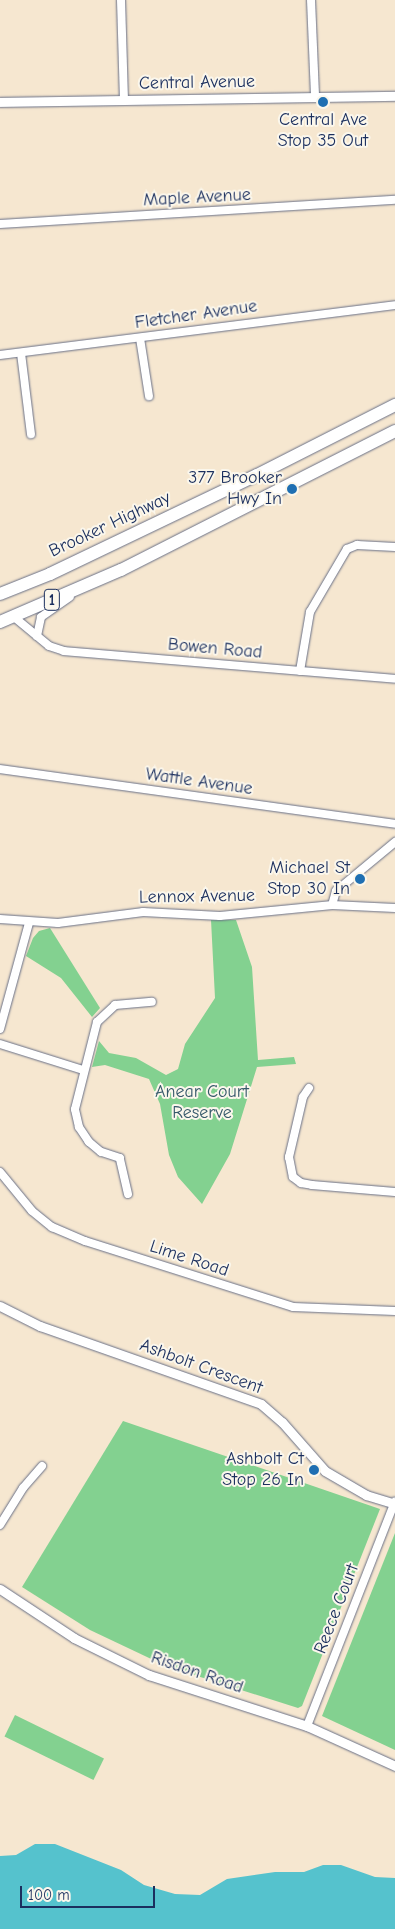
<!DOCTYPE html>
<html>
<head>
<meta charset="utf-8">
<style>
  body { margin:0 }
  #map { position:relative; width:395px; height:1929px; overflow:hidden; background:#f6e7d0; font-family:"Comic Neue",sans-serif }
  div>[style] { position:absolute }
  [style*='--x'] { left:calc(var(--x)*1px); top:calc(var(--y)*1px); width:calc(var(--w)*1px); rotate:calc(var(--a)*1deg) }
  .green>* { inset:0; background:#83d190; transform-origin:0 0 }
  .water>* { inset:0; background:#55c2cd }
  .roads { filter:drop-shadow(0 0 1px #686f86) drop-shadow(0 0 1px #686f86) }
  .minor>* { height:8px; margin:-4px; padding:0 4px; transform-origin:4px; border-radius:4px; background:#fff }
  .tertiary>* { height:9px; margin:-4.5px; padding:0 4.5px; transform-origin:4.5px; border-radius:4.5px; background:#fff }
  .trunk>* { height:12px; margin:-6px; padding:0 6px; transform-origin:6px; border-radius:6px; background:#fff }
  .dots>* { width:14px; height:14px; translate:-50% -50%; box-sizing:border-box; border:2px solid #fbf7ec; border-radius:50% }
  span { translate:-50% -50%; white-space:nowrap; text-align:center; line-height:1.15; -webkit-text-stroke:4px #fbf7ec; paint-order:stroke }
  .shield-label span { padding:1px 4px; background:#fbf7ec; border:1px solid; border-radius:4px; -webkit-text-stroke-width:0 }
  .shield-label { font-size:16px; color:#1b2f5e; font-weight:700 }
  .street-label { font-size:18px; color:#1b2f5e }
  .poi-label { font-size:18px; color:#1b2f5e }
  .right { translate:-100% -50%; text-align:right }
  .park-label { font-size:18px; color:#35586a }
  .scale { position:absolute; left:20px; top:1886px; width:135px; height:22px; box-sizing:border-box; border:2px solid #1b2f5e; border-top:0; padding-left:6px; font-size:15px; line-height:18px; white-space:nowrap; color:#1b2f5e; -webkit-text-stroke:4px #fbf7ec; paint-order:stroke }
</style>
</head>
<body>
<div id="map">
  <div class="green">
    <div style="clip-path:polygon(211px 920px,236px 920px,252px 967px,258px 1060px,294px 1057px,296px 1064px,257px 1067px,230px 1154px,202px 1204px,178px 1177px,169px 1155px,160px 1104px,149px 1079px,105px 1065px,92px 1067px,99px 1041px,109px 1053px,136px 1058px,166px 1075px,178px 1069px,185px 1044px,215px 998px)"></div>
    <div style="clip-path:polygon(50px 928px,100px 1008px,92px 1017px,61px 978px,26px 956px,33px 938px,39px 931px)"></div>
    <div style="clip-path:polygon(123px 1421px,380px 1509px,302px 1706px,298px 1708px,166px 1666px,90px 1630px,22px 1587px)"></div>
    <div style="clip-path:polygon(395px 1533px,395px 1750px,322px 1716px)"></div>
    <div style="left:15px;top:1715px;width:99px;height:24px;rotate:26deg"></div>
  </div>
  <div class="water">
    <div style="clip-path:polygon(35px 1844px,55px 1844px,121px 1870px,144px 1885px,175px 1894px,200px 1895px,227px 1879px,275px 1872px,304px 1872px,323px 1865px,341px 1865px,375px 1877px,395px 1878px,395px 1929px,0 1929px,0 1856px,16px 1855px)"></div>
  </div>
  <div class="roads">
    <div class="minor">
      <div style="--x:121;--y:0;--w:100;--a:88.3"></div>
      <div style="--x:311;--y:0;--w:97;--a:87.6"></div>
      <div style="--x:0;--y:224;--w:396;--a:-3.5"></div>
      <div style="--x:140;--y:338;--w:59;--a:81.2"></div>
      <div style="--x:21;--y:353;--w:82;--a:83"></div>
      <div style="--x:0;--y:355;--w:398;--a:-7.2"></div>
      <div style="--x:14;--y:617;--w:45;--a:39.6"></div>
      <div style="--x:49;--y:646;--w:16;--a:18"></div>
      <div style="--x:64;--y:651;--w:332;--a:4.8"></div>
      <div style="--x:37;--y:636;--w:19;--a:-78"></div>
      <div style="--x:41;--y:617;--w:35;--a:-35"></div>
      <div style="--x:300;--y:671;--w:60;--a:-80.4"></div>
      <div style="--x:310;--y:612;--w:73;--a:-59.6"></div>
      <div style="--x:347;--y:549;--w:11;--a:-22"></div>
      <div style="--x:357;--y:545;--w:38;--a:3"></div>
      <div style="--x:0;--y:769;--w:399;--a:7.9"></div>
      <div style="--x:332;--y:905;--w:15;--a:-74"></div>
      <div style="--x:336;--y:891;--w:77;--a:-39.7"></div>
      <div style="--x:0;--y:919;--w:58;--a:3.9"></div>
      <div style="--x:58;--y:923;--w:86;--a:-7.4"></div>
      <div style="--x:143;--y:912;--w:77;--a:3"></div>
      <div style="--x:220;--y:916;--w:113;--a:-5.6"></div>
      <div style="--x:332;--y:905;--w:63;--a:2.7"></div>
      <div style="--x:0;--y:1029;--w:110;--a:-74.7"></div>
      <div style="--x:0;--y:1044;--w:87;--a:17.4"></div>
      <div style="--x:309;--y:1088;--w:11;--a:124"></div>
      <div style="--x:303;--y:1097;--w:62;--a:103.1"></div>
      <div style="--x:289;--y:1157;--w:20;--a:79"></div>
      <div style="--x:293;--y:1177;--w:10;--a:37"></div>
      <div style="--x:301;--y:1183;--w:11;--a:10"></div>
      <div style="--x:312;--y:1185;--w:83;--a:4.8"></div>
      <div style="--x:0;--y:1172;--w:50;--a:50.6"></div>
      <div style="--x:32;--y:1211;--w:26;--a:39"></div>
      <div style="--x:52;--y:1227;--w:36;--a:23"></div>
      <div style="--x:85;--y:1241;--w:218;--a:17.6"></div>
      <div style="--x:293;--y:1307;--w:102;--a:2.2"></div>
      <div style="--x:128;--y:1194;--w:37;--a:-103"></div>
      <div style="--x:120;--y:1158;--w:20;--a:-162"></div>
      <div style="--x:101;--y:1152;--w:16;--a:-140"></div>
      <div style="--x:89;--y:1142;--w:18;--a:-124"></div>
      <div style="--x:79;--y:1127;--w:18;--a:-103"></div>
      <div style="--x:75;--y:1109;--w:90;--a:-75.8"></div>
      <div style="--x:97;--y:1022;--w:25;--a:-43"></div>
      <div style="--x:115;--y:1005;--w:37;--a:-5"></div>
      <div style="--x:0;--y:1525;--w:44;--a:-58.1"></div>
      <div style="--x:23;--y:1488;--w:29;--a:-49"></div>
      <div style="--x:307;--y:1726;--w:241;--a:-68.6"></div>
    </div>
    <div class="tertiary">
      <div style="--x:0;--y:102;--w:395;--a:-0.9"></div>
      <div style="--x:0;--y:1306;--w:45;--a:26.6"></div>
      <div style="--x:40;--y:1326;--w:234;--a:19.4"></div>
      <div style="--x:261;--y:1404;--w:28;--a:41"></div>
      <div style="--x:282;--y:1422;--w:65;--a:48.7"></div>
      <div style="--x:325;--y:1471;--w:48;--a:30.3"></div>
      <div style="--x:366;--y:1495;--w:30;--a:17"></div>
      <div style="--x:0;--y:1589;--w:89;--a:33.5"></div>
      <div style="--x:74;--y:1638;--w:84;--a:26.3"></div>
      <div style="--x:149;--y:1675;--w:166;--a:17.9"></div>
      <div style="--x:307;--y:1726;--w:97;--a:24.4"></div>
    </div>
    <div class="trunk">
      <div style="--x:0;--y:594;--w:54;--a:-21.8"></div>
      <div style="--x:50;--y:574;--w:229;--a:-25.6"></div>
      <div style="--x:257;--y:475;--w:155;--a:-26.9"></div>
      <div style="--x:0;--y:622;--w:132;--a:-23.3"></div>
      <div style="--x:121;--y:570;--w:307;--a:-26.9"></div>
    </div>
  </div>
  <div class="dots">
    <div style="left:323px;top:102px;background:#1f6fb2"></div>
    <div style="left:292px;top:489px;background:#1f6fb2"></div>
    <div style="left:360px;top:879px;background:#1f6fb2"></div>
    <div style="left:314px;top:1470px;background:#1f6fb2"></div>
  </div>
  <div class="shield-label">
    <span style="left:52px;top:600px">1</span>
  </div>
  <div class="street-label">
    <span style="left:197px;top:83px;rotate:-1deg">Central Avenue</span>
    <span style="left:197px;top:198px;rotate:-3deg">Maple Avenue</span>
    <span style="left:196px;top:315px;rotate:-8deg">Fletcher Avenue</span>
    <span style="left:110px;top:525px;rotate:-25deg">Brooker Highway</span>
    <span style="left:215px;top:649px;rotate:5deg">Bowen Road</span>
    <span style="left:199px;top:782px;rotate:8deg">Wattle Avenue</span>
    <span style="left:197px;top:897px;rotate:-1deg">Lennox Avenue</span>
    <span style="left:189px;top:1259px;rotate:18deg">Lime Road</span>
    <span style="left:201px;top:1367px;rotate:20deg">Ashbolt Crescent</span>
    <span style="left:337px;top:1609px;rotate:-69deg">Reece Court</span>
    <span style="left:197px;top:1673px;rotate:19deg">Risdon Road</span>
  </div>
  <div class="poi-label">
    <span style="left:323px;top:131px">Central Ave<br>Stop 35 Out</span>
    <span class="right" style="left:282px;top:489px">377 Brooker<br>Hwy In</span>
    <span class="right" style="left:350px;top:879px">Michael St<br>Stop 30 In</span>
    <span class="right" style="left:304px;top:1470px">Ashbolt Ct<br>Stop 26 In</span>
  </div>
  <div class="park-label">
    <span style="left:202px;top:1103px">Anear Court<br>Reserve</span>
  </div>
  <div class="scale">100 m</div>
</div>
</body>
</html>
